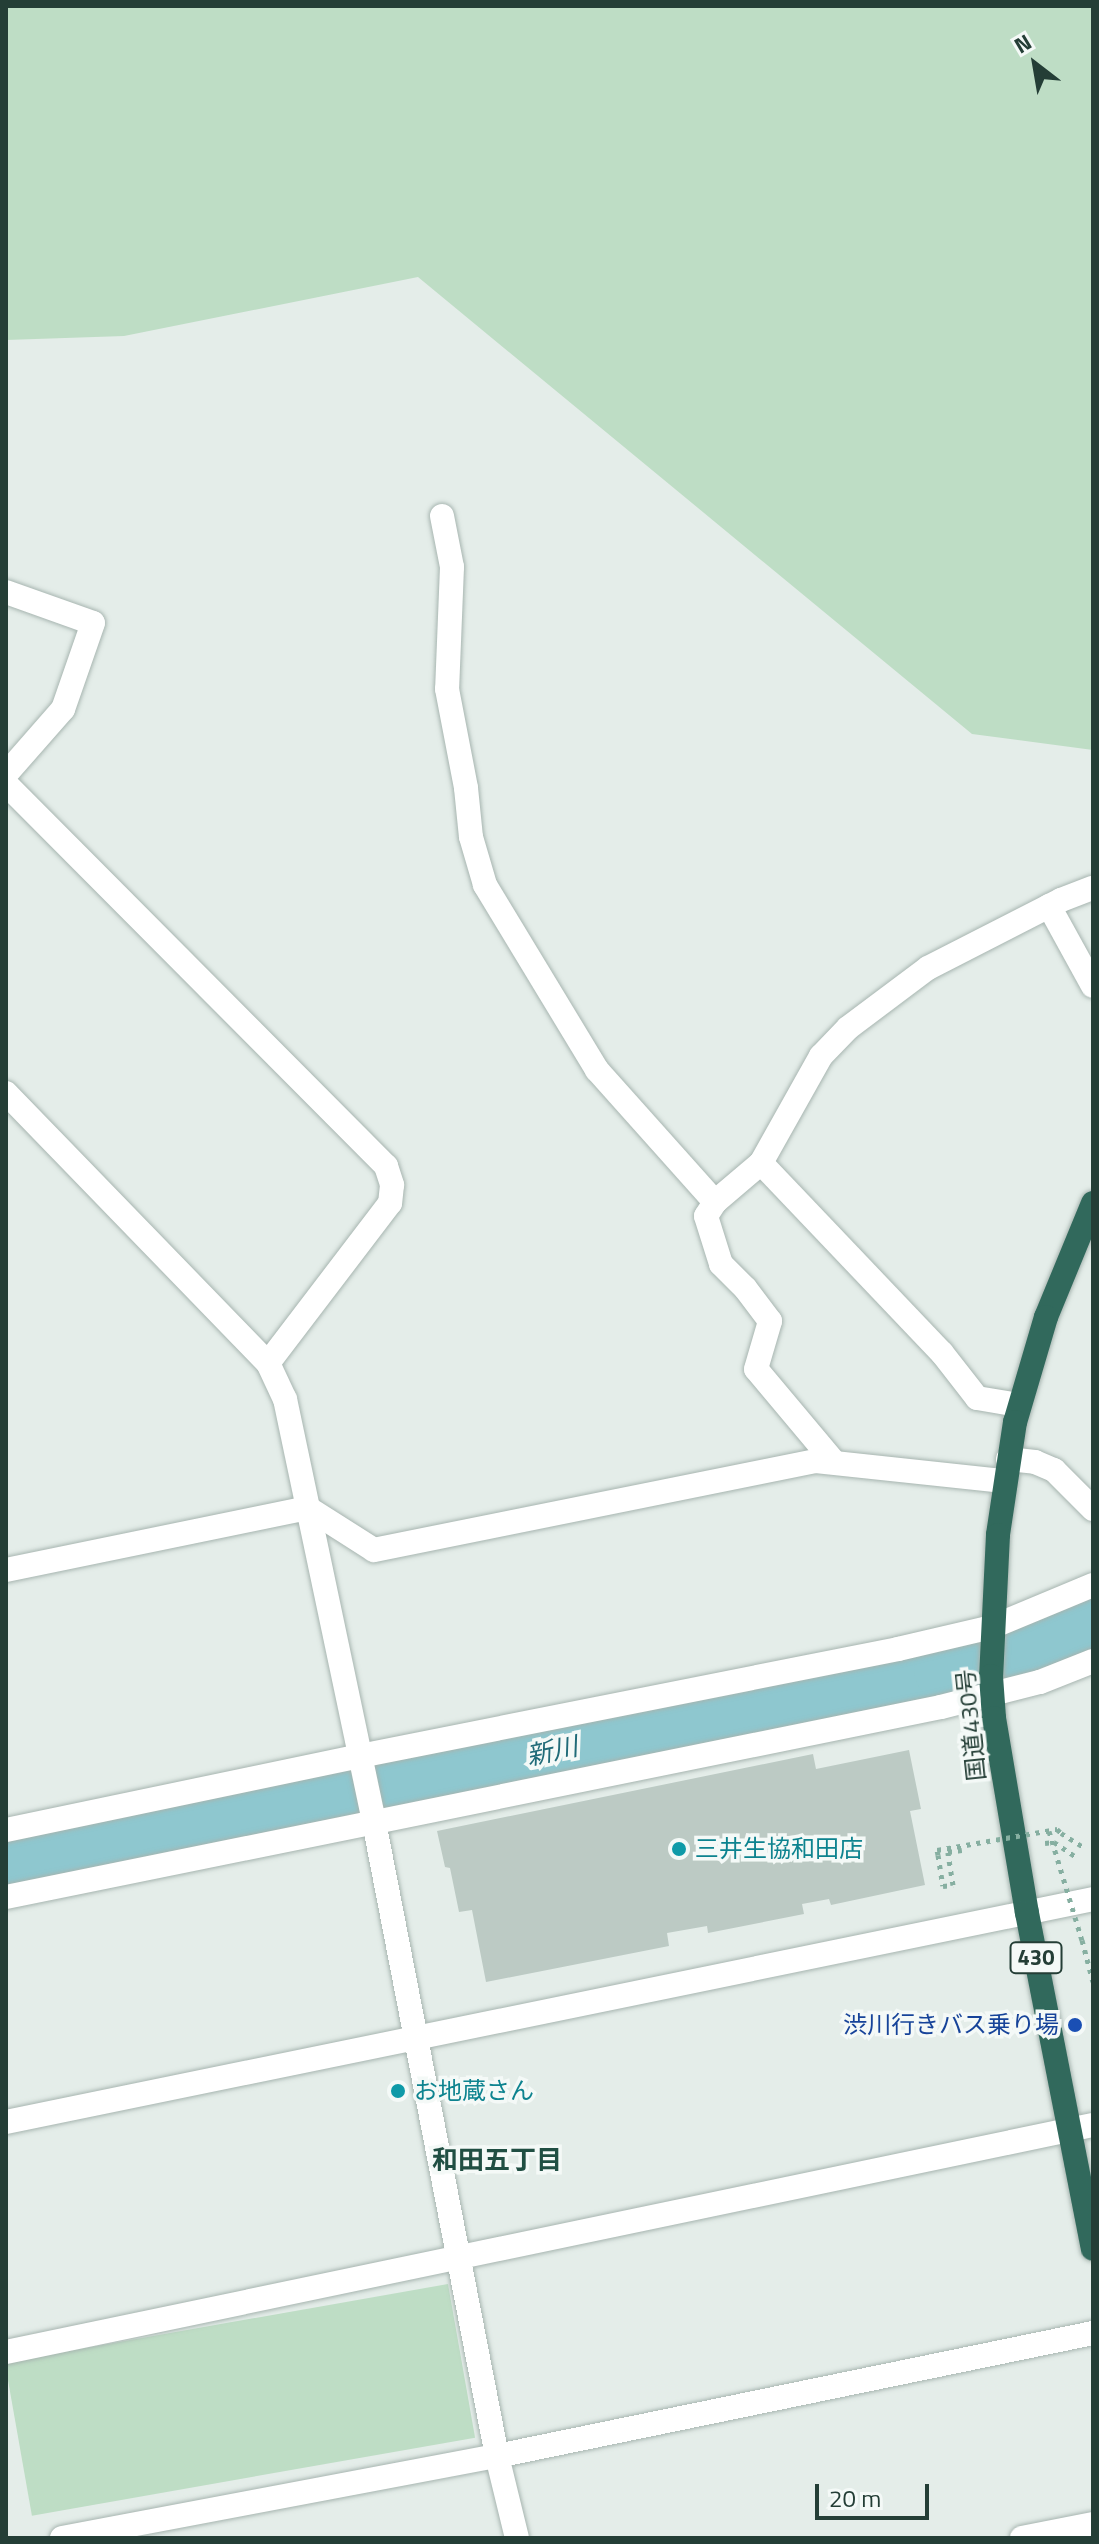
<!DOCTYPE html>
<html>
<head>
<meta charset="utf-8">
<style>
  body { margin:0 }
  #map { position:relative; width:1099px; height:2544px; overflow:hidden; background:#e4ede9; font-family:"Titillium Web","Noto Sans JP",sans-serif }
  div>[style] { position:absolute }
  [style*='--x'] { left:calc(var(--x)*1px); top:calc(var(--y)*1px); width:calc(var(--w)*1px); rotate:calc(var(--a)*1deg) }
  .green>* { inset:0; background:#beddc5; transform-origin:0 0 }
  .river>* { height:68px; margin:-34px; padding:0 34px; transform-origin:34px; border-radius:34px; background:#8ec7cf }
  .building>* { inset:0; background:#bccac4 }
  .path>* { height:5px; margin-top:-2.5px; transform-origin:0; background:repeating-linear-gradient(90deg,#86afa1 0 4px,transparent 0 10px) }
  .roads { filter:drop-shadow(0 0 2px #a7b5b0) drop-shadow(0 0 2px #a7b5b0) }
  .street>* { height:24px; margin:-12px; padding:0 12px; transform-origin:12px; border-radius:12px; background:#fff }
  .secondary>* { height:24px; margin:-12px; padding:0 12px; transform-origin:12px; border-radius:12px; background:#fff }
  .highway>* { height:24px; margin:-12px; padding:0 12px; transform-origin:12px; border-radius:12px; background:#31695c }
  .path-bridge>* { height:5px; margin-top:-2.5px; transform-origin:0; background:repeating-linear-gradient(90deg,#86afa1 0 4px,transparent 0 10px) }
  .dots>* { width:22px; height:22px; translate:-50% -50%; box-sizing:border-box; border:4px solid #f4f9f7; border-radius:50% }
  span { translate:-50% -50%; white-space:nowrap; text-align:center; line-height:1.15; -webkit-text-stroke:7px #f4f9f7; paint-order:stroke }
  .shield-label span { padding:2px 6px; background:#f4f9f7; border:2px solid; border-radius:6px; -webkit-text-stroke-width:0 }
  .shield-label { font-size:22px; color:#243e36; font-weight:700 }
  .street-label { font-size:24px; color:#243e36 }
  .culture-label { font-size:24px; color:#0d838f }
  .left { translate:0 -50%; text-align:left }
  .transit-label { font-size:24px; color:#164399 }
  .right { translate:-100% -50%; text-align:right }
  .water-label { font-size:26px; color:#206b78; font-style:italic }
  .neighbourhood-label { font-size:26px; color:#204f43; font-weight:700 }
  .frame { position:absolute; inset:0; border:8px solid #243e36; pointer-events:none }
  .north { position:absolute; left:995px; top:24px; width:80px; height:80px; -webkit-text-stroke:6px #f4f9f7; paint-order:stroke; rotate:329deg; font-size:22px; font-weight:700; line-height:32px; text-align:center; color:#243e36 }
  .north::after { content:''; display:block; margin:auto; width:28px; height:36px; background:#243e36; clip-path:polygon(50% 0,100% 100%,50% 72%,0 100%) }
  .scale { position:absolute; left:815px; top:2484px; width:114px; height:36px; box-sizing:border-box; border:4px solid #243e36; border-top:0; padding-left:10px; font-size:24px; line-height:28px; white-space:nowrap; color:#243e36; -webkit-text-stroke:6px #f4f9f7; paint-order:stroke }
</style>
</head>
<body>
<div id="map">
  <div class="green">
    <div style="clip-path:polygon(6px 6px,1093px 6px,1093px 750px,972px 734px,418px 277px,124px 336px,6px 340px)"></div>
    <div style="left:448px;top:2284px;width:156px;height:450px;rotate:80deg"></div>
  </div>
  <div class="river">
    <div style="--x:6;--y:1865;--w:962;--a:-11.75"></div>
    <div style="--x:948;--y:1669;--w:78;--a:-14"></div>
    <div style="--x:1024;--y:1650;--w:76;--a:-24.9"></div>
  </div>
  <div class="building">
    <div style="clip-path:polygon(909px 1750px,921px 1809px,910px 1811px,925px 1885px,831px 1905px,829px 1899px,802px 1904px,804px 1914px,708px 1933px,707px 1926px,667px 1933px,669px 1946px,486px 1982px,472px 1910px,459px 1912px,450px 1868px,445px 1867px,437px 1831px,813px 1754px,816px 1769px)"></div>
  </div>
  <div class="path">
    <div style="--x:1061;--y:1833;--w:25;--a:32"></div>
    <div style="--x:1045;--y:1843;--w:9;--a:-6"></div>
    <div style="--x:1054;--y:1842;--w:25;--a:34"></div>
    <div style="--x:938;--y:1855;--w:31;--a:81"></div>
    <div style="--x:943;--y:1886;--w:10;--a:-6"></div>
    <div style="--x:953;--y:1885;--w:33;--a:-99"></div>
    <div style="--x:948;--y:1852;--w:14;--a:-8"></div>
    <div style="--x:1082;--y:1940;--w:43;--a:75.3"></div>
  </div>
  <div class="roads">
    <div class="street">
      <div style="--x:442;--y:516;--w:52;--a:78.9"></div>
      <div style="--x:452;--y:567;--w:122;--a:92.3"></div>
      <div style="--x:447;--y:689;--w:101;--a:79.1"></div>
      <div style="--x:466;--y:788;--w:49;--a:84.2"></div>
      <div style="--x:471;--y:837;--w:50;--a:73.7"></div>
      <div style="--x:485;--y:885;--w:216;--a:58.8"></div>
      <div style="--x:597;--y:1070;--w:177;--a:48.2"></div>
      <div style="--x:6;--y:592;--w:92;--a:19.6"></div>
      <div style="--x:93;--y:623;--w:91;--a:109.2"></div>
      <div style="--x:63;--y:709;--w:86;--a:131.2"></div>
      <div style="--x:6;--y:784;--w:539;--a:45.15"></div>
      <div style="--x:386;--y:1166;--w:20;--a:72"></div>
      <div style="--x:392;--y:1185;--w:18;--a:96"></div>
      <div style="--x:390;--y:1203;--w:201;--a:127.3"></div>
      <div style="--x:1049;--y:906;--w:91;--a:61.2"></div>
      <div style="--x:6;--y:1093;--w:376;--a:45.9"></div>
      <div style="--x:268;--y:1363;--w:40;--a:65"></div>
      <div style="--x:285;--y:1399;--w:432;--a:78.1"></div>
      <div style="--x:374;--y:1822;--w:646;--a:79.02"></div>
      <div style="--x:497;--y:2456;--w:84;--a:76.3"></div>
      <div style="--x:761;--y:1163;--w:262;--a:46.4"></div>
      <div style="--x:942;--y:1353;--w:57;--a:52.1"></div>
      <div style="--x:977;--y:1398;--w:43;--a:9.5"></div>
      <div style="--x:1008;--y:1459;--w:27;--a:6"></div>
      <div style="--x:1035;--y:1462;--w:21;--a:23"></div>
      <div style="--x:1054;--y:1470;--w:55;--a:45"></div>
      <div style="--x:834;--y:1462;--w:121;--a:-130"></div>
      <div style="--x:756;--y:1369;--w:50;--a:-73.7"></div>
      <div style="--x:770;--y:1321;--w:41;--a:-127.1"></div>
      <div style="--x:745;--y:1288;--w:34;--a:-135"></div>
      <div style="--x:721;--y:1264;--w:50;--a:-107.4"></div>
      <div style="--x:706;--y:1216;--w:17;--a:-57"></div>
      <div style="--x:715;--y:1202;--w:60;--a:-40.3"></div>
      <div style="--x:761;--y:1163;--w:123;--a:-60.7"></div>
      <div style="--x:821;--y:1056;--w:39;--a:-46"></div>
      <div style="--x:848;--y:1028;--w:100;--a:-36.9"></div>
      <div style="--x:928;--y:968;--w:149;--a:-27.1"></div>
      <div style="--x:1061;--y:900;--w:34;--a:-21"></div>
      <div style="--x:6;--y:1570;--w:308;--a:-11.6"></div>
      <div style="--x:308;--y:1508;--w:78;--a:32.5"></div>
      <div style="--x:374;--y:1550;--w:451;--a:-11.4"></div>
      <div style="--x:816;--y:1461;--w:189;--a:6.1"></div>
      <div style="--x:6;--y:1830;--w:362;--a:-11.8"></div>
      <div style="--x:360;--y:1756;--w:549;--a:-11.25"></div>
      <div style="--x:898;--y:1649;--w:97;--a:-13.2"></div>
      <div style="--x:992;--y:1627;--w:109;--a:-22.6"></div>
      <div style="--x:6;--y:1897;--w:954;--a:-11.49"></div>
      <div style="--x:941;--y:1707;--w:102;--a:-14.2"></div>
      <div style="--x:1040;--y:1682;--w:57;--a:-21.6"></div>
      <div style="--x:6;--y:2352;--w:1110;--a:-11.8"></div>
      <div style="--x:62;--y:2538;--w:443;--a:-10.7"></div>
      <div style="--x:497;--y:2456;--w:609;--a:-11.66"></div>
      <div style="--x:1022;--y:2538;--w:72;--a:-11.2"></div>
    </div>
    <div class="secondary">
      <div style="--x:6;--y:2122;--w:1110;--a:-11.59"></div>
    </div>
    <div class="highway">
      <div style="--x:1093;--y:1203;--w:123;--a:112.4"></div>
      <div style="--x:1046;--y:1317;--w:109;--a:106.4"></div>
      <div style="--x:1015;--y:1422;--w:114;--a:98.6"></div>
      <div style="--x:998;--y:1535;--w:141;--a:92.8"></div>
      <div style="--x:991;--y:1676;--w:42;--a:85.9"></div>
      <div style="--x:994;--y:1718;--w:198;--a:80.4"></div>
      <div style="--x:1027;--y:1913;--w:342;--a:78.9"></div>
    </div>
  </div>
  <div class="path-bridge">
    <div style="--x:1049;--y:1831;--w:114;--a:73.2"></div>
    <div style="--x:938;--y:1855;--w:5;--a:-101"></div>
    <div style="--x:937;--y:1850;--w:122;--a:-9.9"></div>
    <div style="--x:1057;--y:1829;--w:6;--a:45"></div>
  </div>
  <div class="dots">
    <div style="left:679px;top:1849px;background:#0f9aa8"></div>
    <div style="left:1075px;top:2025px;background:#1a4fb4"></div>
    <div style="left:398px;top:2091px;background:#0f9aa8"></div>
  </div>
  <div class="shield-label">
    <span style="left:1036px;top:1958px">430</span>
  </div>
  <div class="street-label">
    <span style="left:971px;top:1725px;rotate:-96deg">国道430号</span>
  </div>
  <div class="culture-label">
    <span class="left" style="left:695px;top:1849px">三井生協和田店</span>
    <span class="left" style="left:414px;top:2091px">お地蔵さん</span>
  </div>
  <div class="transit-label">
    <span class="right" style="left:1059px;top:2025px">渋川行きバス乗り場</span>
  </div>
  <div class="water-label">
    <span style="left:552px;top:1751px;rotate:-12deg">新川</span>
  </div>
  <div class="neighbourhood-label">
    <span style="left:497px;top:2160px">和田五丁目</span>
  </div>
  <div class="frame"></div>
  <div class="north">N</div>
  <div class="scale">20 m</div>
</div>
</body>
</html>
